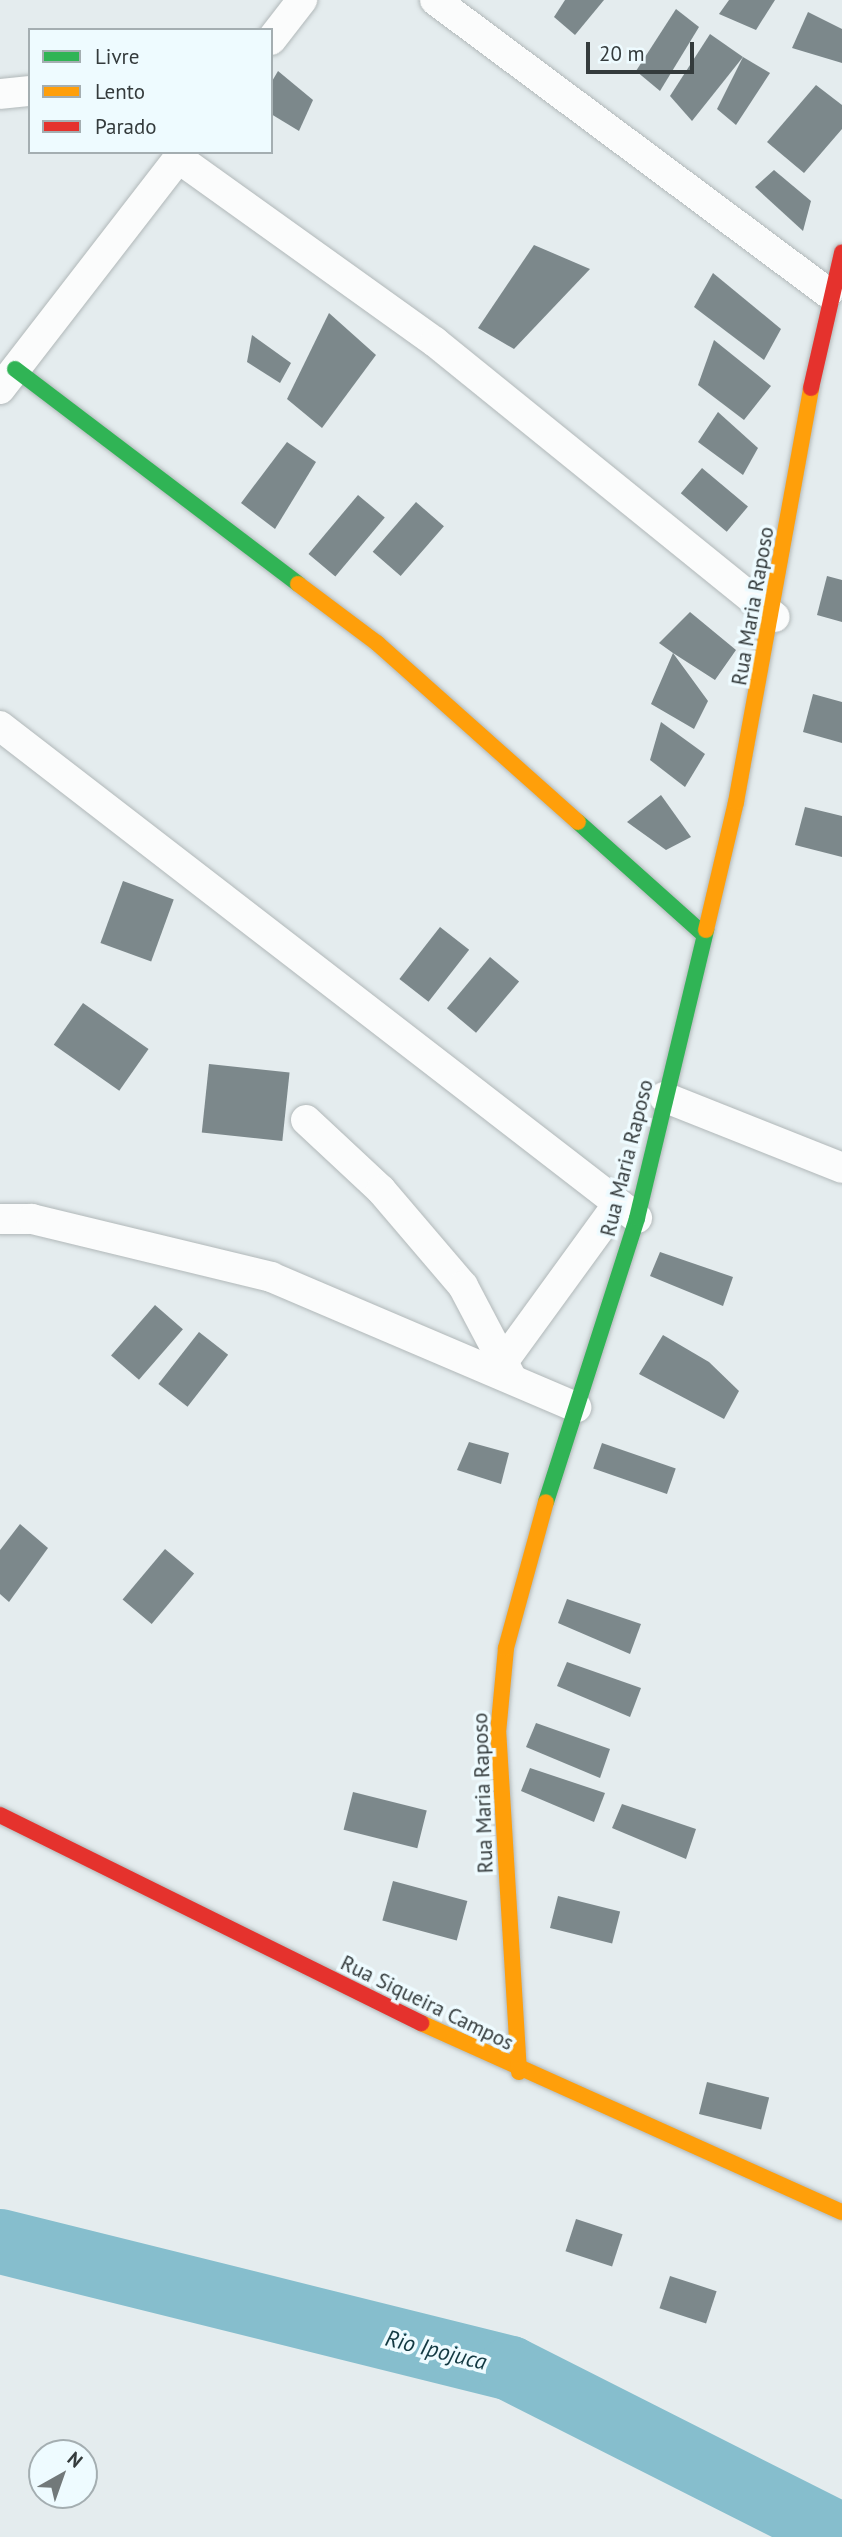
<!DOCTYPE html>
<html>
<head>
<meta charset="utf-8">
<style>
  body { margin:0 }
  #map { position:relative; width:842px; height:2537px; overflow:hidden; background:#e4ecee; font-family:"PT Sans",sans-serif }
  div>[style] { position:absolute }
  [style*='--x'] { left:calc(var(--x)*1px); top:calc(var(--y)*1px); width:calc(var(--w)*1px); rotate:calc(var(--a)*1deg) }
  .river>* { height:65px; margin:-32.5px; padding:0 32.5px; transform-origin:32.5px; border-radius:32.5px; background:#86becd }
  .building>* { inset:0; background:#7c888b; transform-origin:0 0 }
  .roads { filter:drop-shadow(0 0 2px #b1b8b9) drop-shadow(0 0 2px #b1b8b9) }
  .street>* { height:30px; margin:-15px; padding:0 15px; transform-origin:15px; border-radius:15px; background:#fbfcfc }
  .fast>* { height:16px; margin:-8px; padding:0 8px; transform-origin:8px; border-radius:8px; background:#30b455 }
  .slow>* { height:16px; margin:-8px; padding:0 8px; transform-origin:8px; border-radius:8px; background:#ff9f0a }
  .jam>* { height:16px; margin:-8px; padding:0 8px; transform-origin:8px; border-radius:8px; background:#e5322d }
  span { translate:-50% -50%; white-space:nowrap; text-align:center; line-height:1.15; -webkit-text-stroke:7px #eefbff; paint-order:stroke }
  .street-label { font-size:21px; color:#343b3c }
  .water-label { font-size:23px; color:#133942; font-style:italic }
  .legend { position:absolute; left:28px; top:28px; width:245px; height:126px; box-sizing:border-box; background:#eefbff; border:2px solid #a4aeb1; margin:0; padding:9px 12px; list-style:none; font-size:21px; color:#343b3c }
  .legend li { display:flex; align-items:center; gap:14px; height:35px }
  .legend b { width:35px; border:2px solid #a4aeb1 }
  .north { position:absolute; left:28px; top:2439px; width:70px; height:70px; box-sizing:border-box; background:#eefbff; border:2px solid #a4aeb1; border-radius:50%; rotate:40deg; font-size:19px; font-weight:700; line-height:28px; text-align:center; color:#343b3c }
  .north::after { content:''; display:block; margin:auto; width:24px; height:32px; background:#72797a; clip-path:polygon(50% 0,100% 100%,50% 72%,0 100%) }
  .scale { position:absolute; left:586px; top:42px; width:108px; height:32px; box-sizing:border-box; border:4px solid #343b3c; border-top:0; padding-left:9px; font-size:21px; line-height:24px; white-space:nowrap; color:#343b3c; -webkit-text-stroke:5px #eefbff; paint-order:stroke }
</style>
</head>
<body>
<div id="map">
  <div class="river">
    <div style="--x:0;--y:2241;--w:526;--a:13.98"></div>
    <div style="--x:510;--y:2368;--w:372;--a:26.8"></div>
  </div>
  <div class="building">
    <div style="clip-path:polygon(565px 0,604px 0,575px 35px,554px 17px)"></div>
    <div style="clip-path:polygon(729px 0,775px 0,756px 30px,719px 14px)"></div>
    <div style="clip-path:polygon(676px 9px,699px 27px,660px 91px,636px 71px)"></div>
    <div style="clip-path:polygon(808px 12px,842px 29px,842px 63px,792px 48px)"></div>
    <div style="clip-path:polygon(710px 34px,743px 57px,692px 121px,670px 96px)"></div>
    <div style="clip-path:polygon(743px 57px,770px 73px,736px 125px,717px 109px)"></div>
    <div style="clip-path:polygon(278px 71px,313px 100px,299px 131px,271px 114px,271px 83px)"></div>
    <div style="clip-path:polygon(816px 85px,842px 105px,842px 129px,804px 173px,767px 142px)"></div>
    <div style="clip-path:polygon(774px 170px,811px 201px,803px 231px,755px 187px)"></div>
    <div style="clip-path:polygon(534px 245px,590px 269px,514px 349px,478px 328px)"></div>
    <div style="clip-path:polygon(713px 273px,781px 329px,764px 360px,694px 307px)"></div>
    <div style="clip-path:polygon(329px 313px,376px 355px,322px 428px,287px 399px)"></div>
    <div style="clip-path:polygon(252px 335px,291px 363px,280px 383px,247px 362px)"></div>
    <div style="clip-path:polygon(714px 340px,771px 386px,744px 420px,698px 385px)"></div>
    <div style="clip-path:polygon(718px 412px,758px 448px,743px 475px,698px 442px)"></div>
    <div style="clip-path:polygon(287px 442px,316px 462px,275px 529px,241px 503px)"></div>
    <div style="left:702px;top:468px;width:60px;height:33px;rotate:40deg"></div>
    <div style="left:358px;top:495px;width:35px;height:77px;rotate:40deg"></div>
    <div style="left:416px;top:502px;width:37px;height:66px;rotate:41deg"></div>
    <div style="clip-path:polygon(827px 576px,842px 580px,842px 622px,817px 615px)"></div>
    <div style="clip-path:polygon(690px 612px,736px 650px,715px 680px,673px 653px,708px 701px,694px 729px,651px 704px,673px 653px,659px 643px)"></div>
    <div style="clip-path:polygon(813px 694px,842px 702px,842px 743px,803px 732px)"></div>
    <div style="clip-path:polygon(661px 722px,705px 754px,685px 787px,650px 760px)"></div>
    <div style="clip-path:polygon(661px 795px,691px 837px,666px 850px,627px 822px)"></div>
    <div style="clip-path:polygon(805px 807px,842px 816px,842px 857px,795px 845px)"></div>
    <div style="left:123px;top:881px;width:54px;height:66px;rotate:20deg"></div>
    <div style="left:440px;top:927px;width:37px;height:66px;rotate:38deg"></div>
    <div style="left:490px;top:957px;width:38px;height:67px;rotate:40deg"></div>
    <div style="left:83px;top:1003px;width:80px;height:51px;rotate:35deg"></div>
    <div style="left:209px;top:1064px;width:81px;height:69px;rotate:6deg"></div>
    <div style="clip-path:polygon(660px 1252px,733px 1277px,723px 1306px,650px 1276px)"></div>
    <div style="left:155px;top:1305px;width:37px;height:67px;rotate:41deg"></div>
    <div style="left:199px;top:1332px;width:37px;height:66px;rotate:38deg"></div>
    <div style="clip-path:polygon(663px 1335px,709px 1362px,739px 1391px,724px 1419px,639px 1374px)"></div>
    <div style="clip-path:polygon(469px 1442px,509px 1453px,501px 1484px,457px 1470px)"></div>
    <div style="left:602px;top:1443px;width:78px;height:27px;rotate:19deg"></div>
    <div style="clip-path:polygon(20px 1524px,48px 1548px,9px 1602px,0 1594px,0 1550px)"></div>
    <div style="left:165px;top:1549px;width:38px;height:66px;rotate:40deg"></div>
    <div style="clip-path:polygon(567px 1599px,641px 1624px,630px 1654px,558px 1623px)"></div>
    <div style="clip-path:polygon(567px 1662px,641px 1688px,630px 1717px,557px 1686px)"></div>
    <div style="clip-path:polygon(536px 1723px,610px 1749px,600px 1778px,526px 1747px)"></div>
    <div style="clip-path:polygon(530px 1768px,605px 1793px,594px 1822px,521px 1791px)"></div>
    <div style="left:353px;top:1792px;width:76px;height:39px;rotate:14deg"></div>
    <div style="clip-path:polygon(622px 1804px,696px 1829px,686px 1859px,612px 1828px)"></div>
    <div style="left:393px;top:1881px;width:77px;height:41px;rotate:15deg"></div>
    <div style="left:558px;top:1896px;width:64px;height:33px;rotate:14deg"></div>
    <div style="left:707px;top:2082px;width:64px;height:33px;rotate:14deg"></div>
    <div style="left:576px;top:2219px;width:49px;height:34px;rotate:18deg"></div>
    <div style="left:670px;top:2276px;width:49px;height:34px;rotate:18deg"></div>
  </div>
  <div class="roads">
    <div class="street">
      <div style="--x:435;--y:0;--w:490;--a:36.7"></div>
      <div style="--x:271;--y:40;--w:51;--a:-52.2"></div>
      <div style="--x:0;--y:94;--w:30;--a:-6"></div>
      <div style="--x:178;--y:158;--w:316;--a:35.6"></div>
      <div style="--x:435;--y:342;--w:437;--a:39"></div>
      <div style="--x:0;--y:389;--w:299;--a:-52.3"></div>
      <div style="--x:0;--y:726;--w:805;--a:37.68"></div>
      <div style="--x:664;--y:1097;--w:192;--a:21.7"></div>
      <div style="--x:306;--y:1120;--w:103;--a:43"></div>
      <div style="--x:381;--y:1190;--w:126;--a:49.5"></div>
      <div style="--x:463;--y:1286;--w:105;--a:62.2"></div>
      <div style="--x:0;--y:1219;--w:32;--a:0"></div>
      <div style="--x:32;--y:1219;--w:246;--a:13.6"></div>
      <div style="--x:271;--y:1277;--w:332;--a:23.1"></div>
      <div style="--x:503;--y:1362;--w:195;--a:-54"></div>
    </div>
    <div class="fast">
      <div style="--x:15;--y:369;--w:355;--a:37.2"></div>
      <div style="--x:578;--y:822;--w:165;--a:41.8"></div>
      <div style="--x:546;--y:1502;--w:298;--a:-72.2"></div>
      <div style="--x:637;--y:1218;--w:296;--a:-76.5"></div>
    </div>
    <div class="slow">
      <div style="--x:298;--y:584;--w:99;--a:36.8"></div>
      <div style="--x:377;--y:643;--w:269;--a:41.7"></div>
      <div style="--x:706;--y:930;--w:131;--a:-76.8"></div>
      <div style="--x:736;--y:802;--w:421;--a:-79.7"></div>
      <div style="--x:421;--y:2023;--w:461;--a:24.2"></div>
      <div style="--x:519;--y:2072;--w:340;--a:-93.5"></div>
      <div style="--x:498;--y:1733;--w:85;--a:-84.6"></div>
      <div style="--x:506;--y:1648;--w:151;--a:-74.7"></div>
    </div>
    <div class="jam">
      <div style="--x:811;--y:388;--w:139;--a:-77.1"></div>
      <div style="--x:0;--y:1815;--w:470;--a:26.3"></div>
    </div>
  </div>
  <div class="street-label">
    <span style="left:753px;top:606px;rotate:-80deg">Rua Maria Raposo</span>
    <span style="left:627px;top:1158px;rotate:-76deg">Rua Maria Raposo</span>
    <span style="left:483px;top:1793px;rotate:-92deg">Rua Maria Raposo</span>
    <span style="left:427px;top:2003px;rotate:26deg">Rua Siqueira Campos</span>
  </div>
  <div class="water-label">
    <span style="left:436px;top:2350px;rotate:14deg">Rio Ipojuca</span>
  </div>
  <ul class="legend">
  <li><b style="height:9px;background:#30b455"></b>Livre</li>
  <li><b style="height:9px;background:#ff9f0a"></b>Lento</li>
  <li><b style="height:9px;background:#e5322d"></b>Parado</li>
  </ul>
  <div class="north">N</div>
  <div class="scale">20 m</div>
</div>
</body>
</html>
